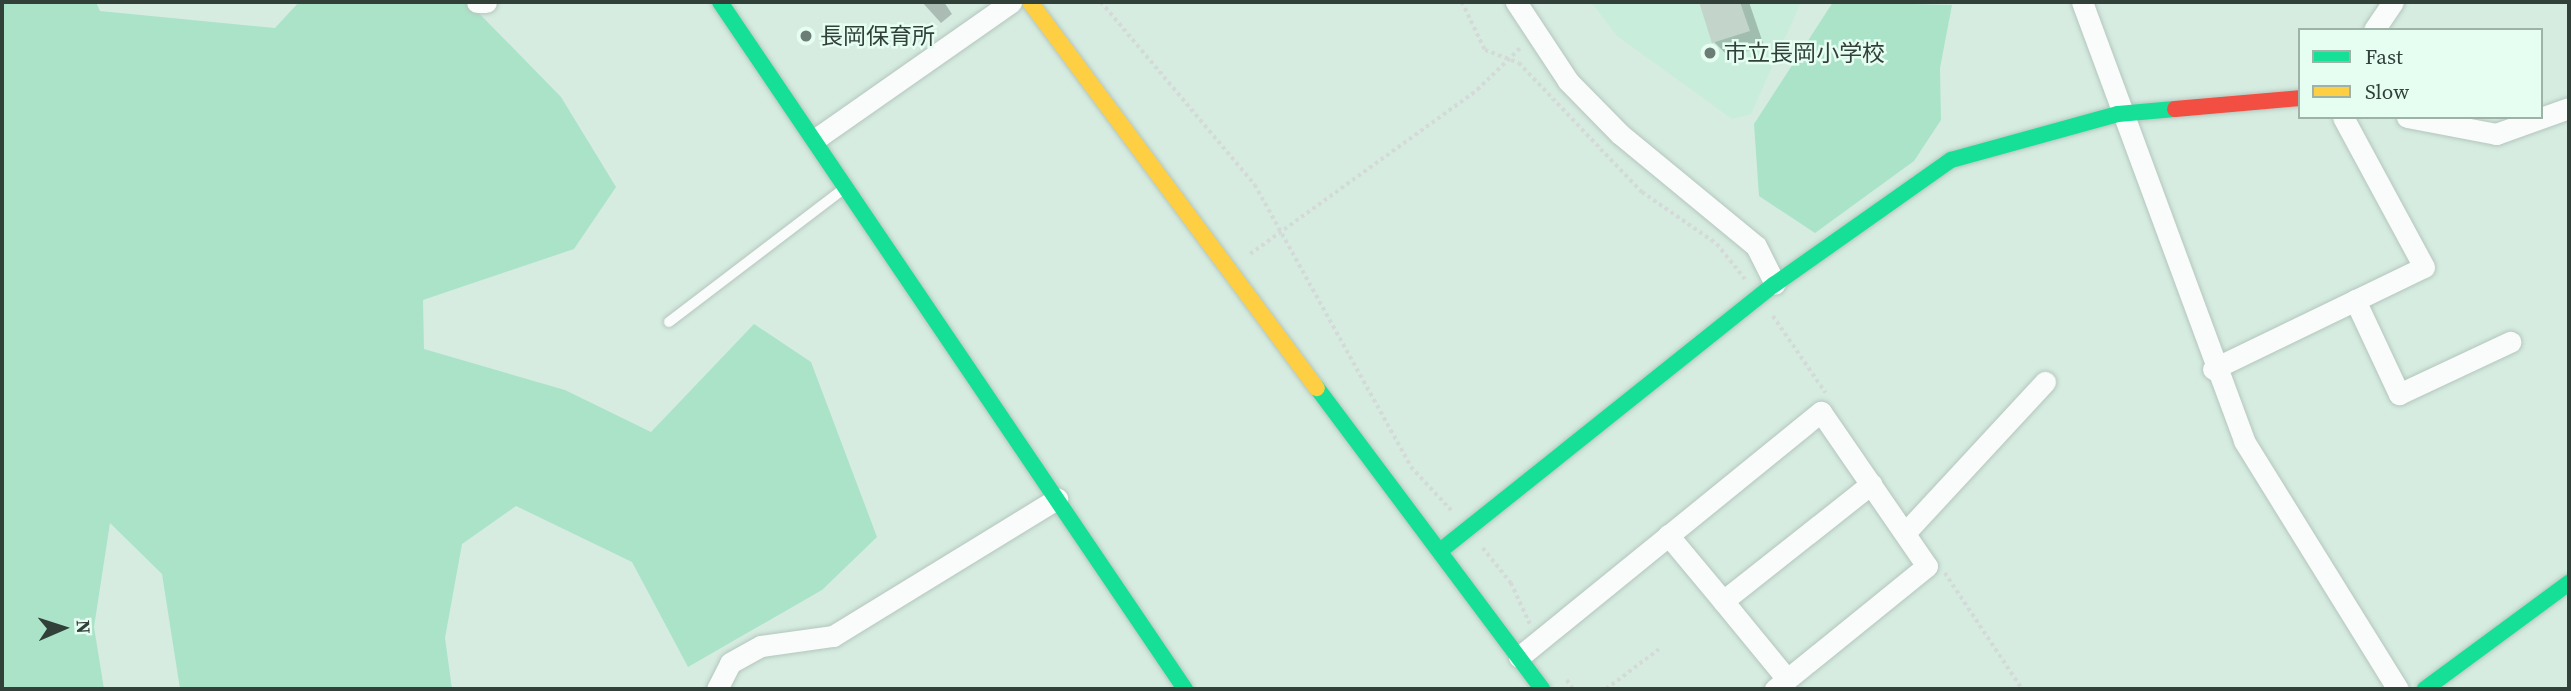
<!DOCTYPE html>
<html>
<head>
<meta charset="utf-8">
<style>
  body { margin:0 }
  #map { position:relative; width:2571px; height:691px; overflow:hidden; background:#d6ece1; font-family:"Source Serif 4","Noto Sans JP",serif }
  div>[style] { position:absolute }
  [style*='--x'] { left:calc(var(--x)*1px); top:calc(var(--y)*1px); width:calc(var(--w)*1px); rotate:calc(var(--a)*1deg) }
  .built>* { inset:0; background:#c9eddb }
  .green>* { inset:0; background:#abe3c9 }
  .shadow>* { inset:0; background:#0003 }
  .building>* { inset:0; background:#c3d4cb }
  .path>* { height:3.5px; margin-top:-1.75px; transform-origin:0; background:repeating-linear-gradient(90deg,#d3dad7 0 3.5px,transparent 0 7px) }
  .roads { filter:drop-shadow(0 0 2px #b4c6bd) drop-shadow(0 0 2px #b4c6bd) }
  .lane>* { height:10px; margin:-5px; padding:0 5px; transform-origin:5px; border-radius:5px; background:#f9fcfa }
  .street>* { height:21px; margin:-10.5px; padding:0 10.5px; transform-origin:10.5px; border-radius:10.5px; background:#f9fcfa }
  .fast>* { height:16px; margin:-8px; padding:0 8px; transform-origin:8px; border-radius:8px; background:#16e098 }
  .slow>* { height:16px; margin:-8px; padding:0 8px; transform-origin:8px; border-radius:8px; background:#ffcf43 }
  .jam>* { height:16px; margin:-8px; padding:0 8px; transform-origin:8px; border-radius:8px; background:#f24e42 }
  .dots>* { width:19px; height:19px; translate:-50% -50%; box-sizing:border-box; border:4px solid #e6fef2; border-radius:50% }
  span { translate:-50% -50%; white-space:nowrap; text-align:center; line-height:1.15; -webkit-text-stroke:5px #e6fef2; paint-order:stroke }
  .poi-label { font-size:23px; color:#31413a }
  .left { translate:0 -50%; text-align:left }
  .frame { position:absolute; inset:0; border:4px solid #31413a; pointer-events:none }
  .legend { position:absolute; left:2298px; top:28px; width:245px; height:91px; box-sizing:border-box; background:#e6fef2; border:2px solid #9eb2a8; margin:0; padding:9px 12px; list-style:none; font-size:21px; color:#31413a }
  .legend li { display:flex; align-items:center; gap:14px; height:35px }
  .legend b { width:35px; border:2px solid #9eb2a8 }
  .north { position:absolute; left:28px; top:593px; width:70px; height:70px; -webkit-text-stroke:5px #e6fef2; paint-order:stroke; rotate:87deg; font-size:19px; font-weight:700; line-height:28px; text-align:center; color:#31413a }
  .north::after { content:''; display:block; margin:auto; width:24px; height:32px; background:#31413a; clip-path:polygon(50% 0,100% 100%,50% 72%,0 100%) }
</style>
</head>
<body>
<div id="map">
  <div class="built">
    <div style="clip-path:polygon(1591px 2px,1801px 2px,1751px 114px,1732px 119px,1617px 36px)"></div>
  </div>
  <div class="green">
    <div style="clip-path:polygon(2px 2px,96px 2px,100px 11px,275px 28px,299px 2px,468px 2px,561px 97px,616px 187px,574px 249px,423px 300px,424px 349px,565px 390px,651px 432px,754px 324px,811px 362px,877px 537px,822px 590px,688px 667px,632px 562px,516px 506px,462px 544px,445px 638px,452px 689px,180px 689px,162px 574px,110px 523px,94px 627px,104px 689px,2px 689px)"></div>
    <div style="clip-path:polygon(1833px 2px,1952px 5px,1940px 68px,1941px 120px,1914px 161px,1815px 233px,1759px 196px,1754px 124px)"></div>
  </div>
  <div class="shadow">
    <div style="clip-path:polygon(922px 2px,944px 2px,952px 14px,941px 23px)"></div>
    <div style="clip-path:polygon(1701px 2px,1749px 2px,1764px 46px,1729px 57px,1714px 42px)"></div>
  </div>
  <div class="building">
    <div style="clip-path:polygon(1699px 2px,1740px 2px,1750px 31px,1712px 43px)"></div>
  </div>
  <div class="path">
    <div style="--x:1101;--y:2;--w:239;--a:49.9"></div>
    <div style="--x:1255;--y:185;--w:322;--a:61"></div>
    <div style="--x:1411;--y:467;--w:59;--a:47.1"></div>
    <div style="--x:1462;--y:2;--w:53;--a:64.4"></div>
    <div style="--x:1485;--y:50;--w:36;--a:21"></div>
    <div style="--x:1519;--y:63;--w:178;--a:46.4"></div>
    <div style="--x:1642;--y:192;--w:91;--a:34.7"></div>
    <div style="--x:1717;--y:244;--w:45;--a:51.3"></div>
    <div style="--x:1250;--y:254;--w:280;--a:-35.8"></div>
    <div style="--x:1477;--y:90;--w:62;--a:-44.3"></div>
    <div style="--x:1773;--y:316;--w:93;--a:55.5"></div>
    <div style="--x:1483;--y:548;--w:45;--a:51.3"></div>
    <div style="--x:1511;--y:583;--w:45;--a:65.1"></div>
    <div style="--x:1945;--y:573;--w:139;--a:56.4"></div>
    <div style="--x:1567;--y:680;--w:11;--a:56"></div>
    <div style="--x:1606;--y:689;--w:66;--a:-37"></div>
  </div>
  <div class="roads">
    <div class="lane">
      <div style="--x:669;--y:322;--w:221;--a:-37.3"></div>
    </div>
    <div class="street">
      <div style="--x:477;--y:2;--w:9;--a:0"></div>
      <div style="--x:1516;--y:2;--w:95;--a:56.6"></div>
      <div style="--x:1568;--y:81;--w:74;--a:45.5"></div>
      <div style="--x:1620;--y:134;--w:176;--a:39.5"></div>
      <div style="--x:1756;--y:246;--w:42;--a:63.4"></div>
      <div style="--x:2082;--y:2;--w:468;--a:69.7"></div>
      <div style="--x:2244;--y:441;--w:292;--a:58.2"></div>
      <div style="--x:2374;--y:30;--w:34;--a:-56"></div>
      <div style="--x:2407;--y:117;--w:91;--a:10.8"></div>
      <div style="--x:2496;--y:134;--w:77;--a:-19.6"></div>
      <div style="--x:817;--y:138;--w:237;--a:-35"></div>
      <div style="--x:2355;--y:300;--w:104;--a:64.9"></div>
      <div style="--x:2399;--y:394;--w:123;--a:-25.1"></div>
      <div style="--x:2213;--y:369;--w:234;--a:-25.8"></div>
      <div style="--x:2424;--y:267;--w:170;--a:-118.4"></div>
      <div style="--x:1905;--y:533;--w:206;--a:-47.2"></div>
      <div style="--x:1668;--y:535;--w:86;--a:50.2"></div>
      <div style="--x:1723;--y:601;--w:189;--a:-38.3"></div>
      <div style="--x:1723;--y:601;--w:101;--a:50.6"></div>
      <div style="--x:1519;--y:657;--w:389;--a:-39.1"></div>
      <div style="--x:1821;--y:412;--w:187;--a:55.5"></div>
      <div style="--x:1927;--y:566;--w:196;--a:141"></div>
      <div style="--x:717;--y:689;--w:29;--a:-63"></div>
      <div style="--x:730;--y:663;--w:35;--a:-29"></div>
      <div style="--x:761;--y:646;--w:73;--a:-7.9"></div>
      <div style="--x:833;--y:636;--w:263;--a:-31.5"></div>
    </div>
    <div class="fast">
      <div style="--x:720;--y:2;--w:830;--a:55.91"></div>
      <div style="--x:1317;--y:388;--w:376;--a:53.2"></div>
      <div style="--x:1440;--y:551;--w:428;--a:-38.6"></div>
      <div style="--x:1775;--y:284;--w:215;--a:-35.2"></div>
      <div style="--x:1951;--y:160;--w:173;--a:-15.4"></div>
      <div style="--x:2118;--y:114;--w:57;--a:-5"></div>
      <div style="--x:2425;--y:689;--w:179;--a:-36.4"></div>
    </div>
    <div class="slow">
      <div style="--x:1030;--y:2;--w:481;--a:53.4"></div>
    </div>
    <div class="jam">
      <div style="--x:2175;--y:109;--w:125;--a:-5"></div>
    </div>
  </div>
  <div class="dots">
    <div style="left:806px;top:36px;background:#6b7d74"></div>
    <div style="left:1710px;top:53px;background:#6b7d74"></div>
  </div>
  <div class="poi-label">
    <span class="left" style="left:820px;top:36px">長岡保育所</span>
    <span class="left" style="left:1724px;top:53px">市立長岡小学校</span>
  </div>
  <div class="frame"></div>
  <ul class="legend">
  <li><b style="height:9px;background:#16e098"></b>Fast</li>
  <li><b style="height:9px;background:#ffcf43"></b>Slow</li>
  </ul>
  <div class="north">N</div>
</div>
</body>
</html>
